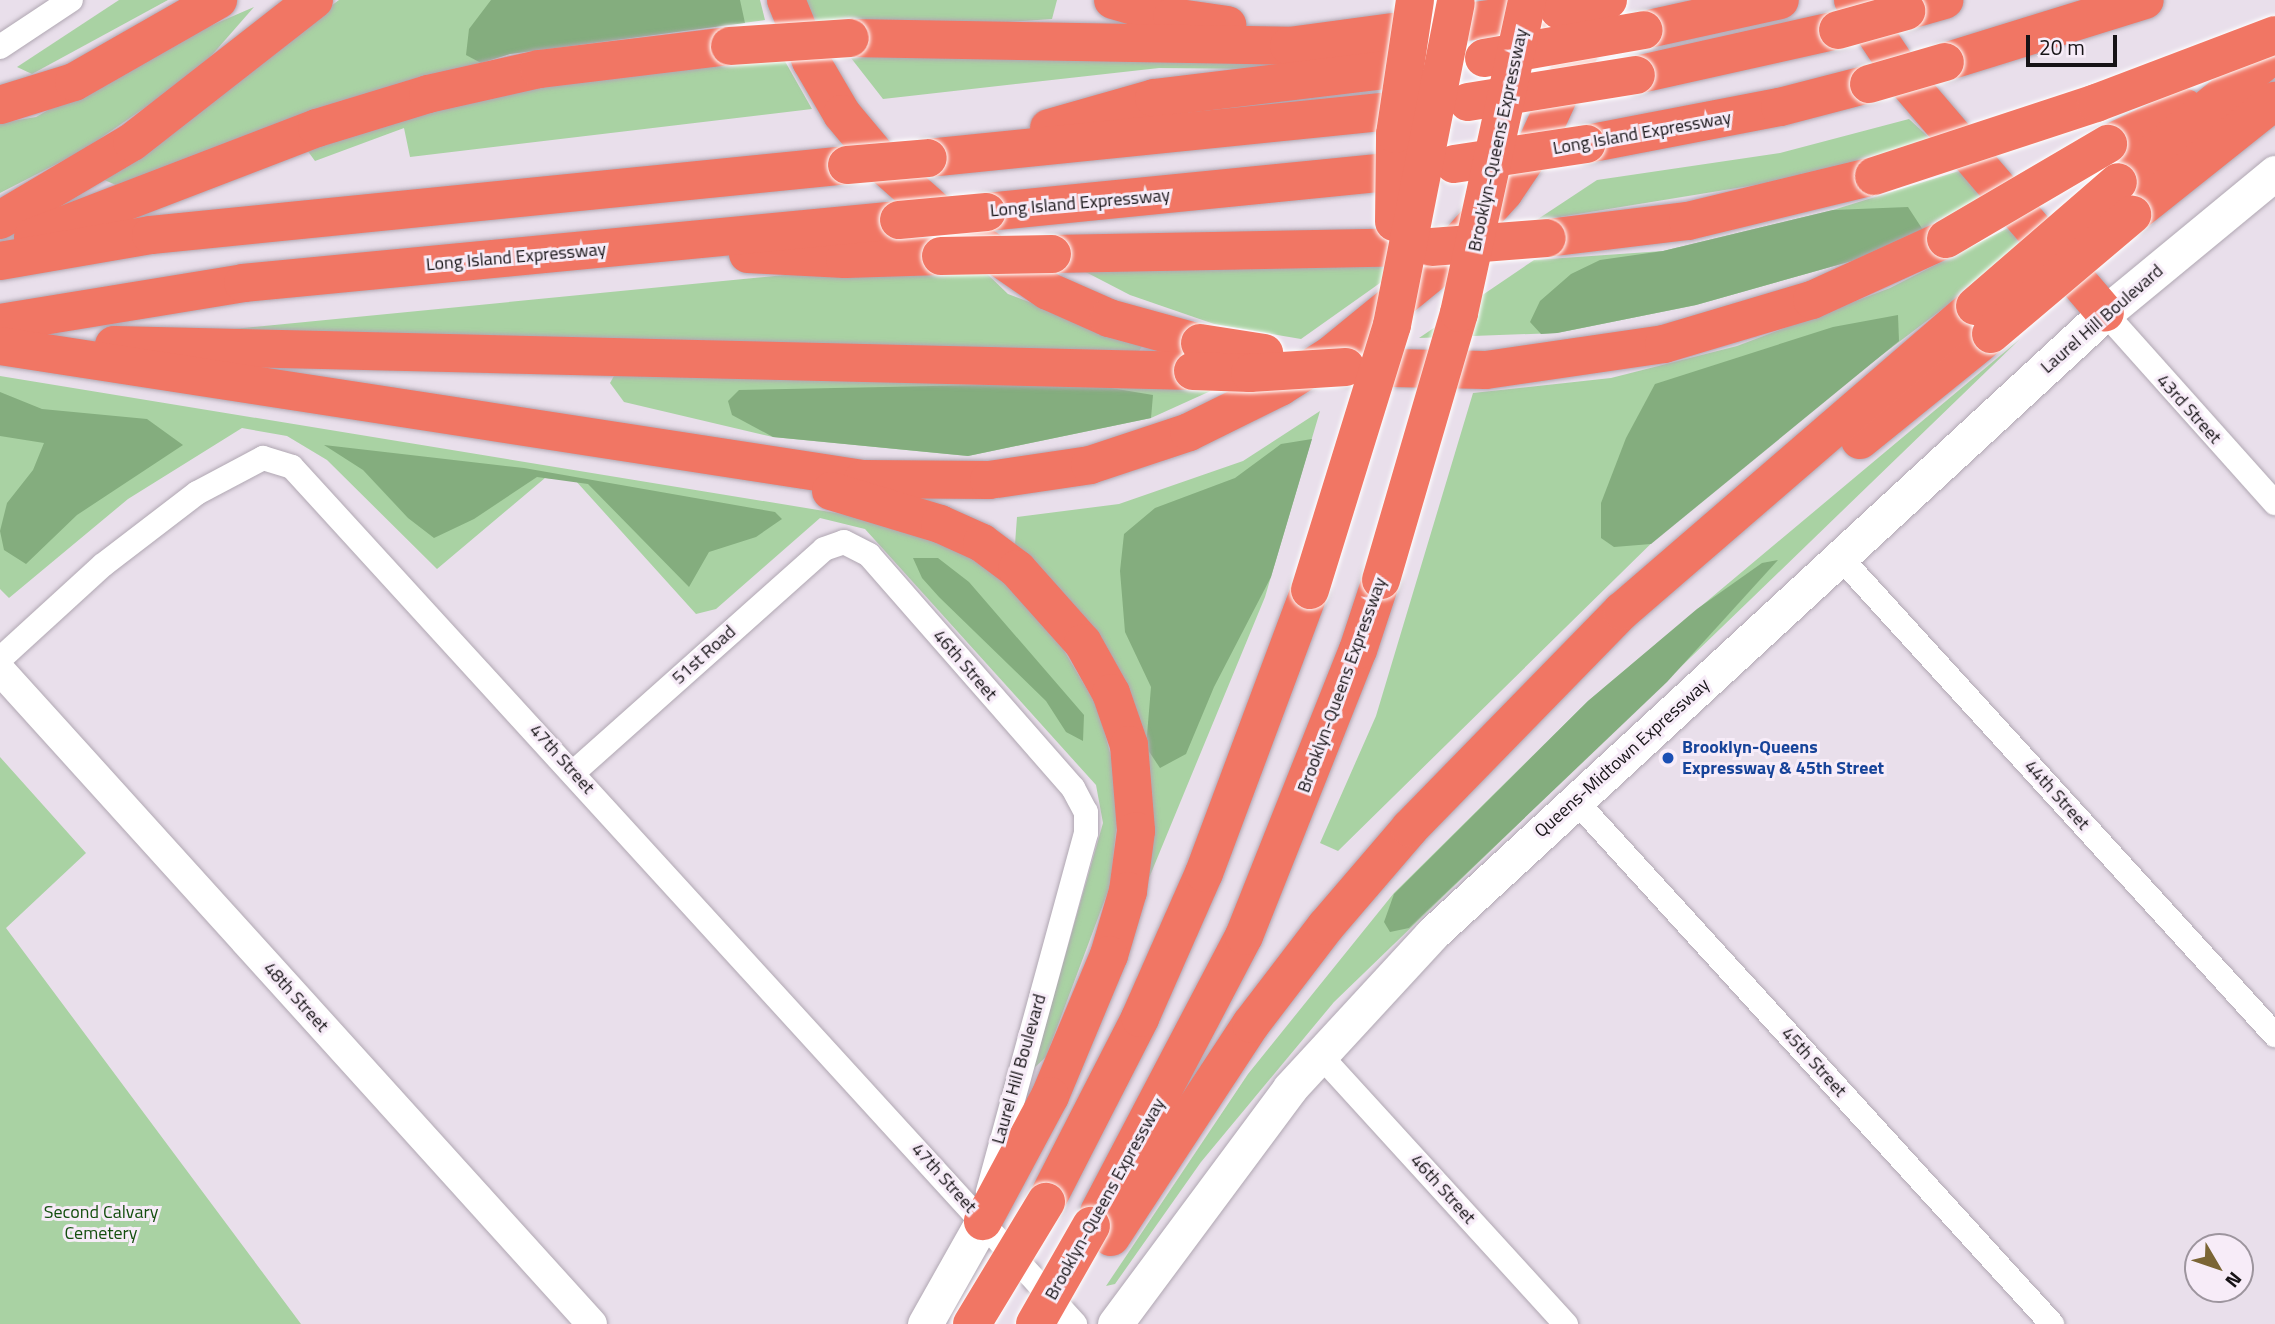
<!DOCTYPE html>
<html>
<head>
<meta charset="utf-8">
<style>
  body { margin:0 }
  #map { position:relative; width:2275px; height:1324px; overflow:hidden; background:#e9dfeb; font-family:"Titillium Web",sans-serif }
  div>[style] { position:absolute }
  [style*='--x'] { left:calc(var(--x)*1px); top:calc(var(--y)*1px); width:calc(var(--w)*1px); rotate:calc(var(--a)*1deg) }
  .green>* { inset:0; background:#a9d2a3 }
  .forest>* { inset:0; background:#84ad7e }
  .roads { filter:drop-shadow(0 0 2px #b0a7b2) drop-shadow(0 0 2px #b0a7b2) }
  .minor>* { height:24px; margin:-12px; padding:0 12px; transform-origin:12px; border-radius:12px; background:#fff }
  .tertiary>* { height:30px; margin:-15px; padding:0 15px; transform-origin:15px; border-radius:15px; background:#fff }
  .secondary>* { height:35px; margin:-17.5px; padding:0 17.5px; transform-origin:17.5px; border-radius:17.5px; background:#fff }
  .motorway>* { height:38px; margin:-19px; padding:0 19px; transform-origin:19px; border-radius:19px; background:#f17664 }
  .bridges { filter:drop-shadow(0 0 2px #fff) drop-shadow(0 0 2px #fff) }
  .motorway-bridge>* { height:38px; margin:-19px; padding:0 19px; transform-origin:19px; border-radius:19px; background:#f17664 }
  .dots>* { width:19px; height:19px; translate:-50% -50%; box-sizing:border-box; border:4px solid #f7ecf8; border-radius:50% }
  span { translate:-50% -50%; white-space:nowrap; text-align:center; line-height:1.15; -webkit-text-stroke:6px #f7ecf8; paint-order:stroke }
  .street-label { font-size:18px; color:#161316 }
  .transit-label { font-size:18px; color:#164399; font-weight:700 }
  .left { translate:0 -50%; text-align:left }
  .park-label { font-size:18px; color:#144e0e }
  .north { position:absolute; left:2184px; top:1233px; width:70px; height:70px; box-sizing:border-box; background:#f7ecf8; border:2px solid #9d959e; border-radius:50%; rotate:129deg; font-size:19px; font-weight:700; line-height:28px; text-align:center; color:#161316 }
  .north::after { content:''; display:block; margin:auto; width:24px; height:32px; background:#7b6535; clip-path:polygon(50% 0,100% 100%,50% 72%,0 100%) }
  .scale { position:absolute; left:2026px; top:35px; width:91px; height:32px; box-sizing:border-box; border:4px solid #161316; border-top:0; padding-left:9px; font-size:21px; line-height:24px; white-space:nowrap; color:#161316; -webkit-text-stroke:5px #f7ecf8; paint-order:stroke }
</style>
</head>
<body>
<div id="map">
  <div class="green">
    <div style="clip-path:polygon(119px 0,168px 0,32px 74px,17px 67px)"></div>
    <div style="clip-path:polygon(339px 0,760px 0,765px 20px,510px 54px,304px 116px,118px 186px,100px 178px)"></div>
    <div style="clip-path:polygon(799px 0,1057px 0,1052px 19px,980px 24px,806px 21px)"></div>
    <div style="clip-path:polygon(254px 7px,198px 71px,82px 151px,0 193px,0 123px,36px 117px,152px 51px)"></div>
    <div style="clip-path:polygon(952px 52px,1352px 57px,1277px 69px,1159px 68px,883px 99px,851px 58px)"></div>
    <div style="clip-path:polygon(782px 56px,812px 109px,410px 157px,404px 128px,315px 161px,307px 150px,410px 114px,541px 85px)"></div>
    <div style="clip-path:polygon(1909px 119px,1934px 142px,1822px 174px,1535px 221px,1597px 180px,1780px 153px)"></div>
    <div style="clip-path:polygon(1962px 170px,1985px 201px,1866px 257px,1696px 305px,1557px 333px,1419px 338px,1534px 260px,1663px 251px,1833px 210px)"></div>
    <div style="clip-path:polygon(2008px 228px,2024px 247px,1845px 383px,1672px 523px,1338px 851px,1320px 843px,1376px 716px,1473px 393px,1611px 378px,1737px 346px,1890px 288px)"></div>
    <div style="clip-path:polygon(1421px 254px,1301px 339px,1214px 324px,1130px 295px,1076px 267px)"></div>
    <div style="clip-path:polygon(981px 268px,1008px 294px,1143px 345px,1137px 354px,183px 334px,815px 272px)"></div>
    <div style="clip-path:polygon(2020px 339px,1334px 1002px,1201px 1162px,1115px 1284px,1106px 1286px,1248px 1074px,1394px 893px,1588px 701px)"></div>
    <div style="clip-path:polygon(615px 374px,1215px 389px,1151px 418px,968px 456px,773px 437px,624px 402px,610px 383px)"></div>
    <div style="clip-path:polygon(0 376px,873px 519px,945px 541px,997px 572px,1049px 625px,1098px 708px,1112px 760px,1118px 813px,1110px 886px,1046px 1057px,1033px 1069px,1103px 823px,1096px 785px,865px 529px,820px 518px,716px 609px,696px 614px,575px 480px,545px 478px,437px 569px,327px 460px,287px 436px,242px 428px,128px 499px,9px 598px,0 589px)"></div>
    <div style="clip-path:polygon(1320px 411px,1265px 597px,1142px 895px,1141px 738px,1015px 544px,1017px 517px,1119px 504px,1243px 461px)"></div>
    <div style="clip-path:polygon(0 757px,86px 853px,6px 928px,301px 1324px,0 1324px)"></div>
  </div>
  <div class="forest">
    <div style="clip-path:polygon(491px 0,740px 0,745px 23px,510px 54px,481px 63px,466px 55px,469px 29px)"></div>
    <div style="clip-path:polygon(1908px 207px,1923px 230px,1866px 257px,1696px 305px,1557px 333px,1541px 334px,1530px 322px,1540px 301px,1571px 274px,1600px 260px,1663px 251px,1833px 210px)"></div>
    <div style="clip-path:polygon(1898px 315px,1899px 341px,1651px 544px,1614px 547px,1601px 538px,1601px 503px,1626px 438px,1655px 384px,1833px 327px)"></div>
    <div style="clip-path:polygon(1081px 383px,1153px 395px,1151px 418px,968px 456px,773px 437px,732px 415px,728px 401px,739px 390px)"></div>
    <div style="clip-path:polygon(0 392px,42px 409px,147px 419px,183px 445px,77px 515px,26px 564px,4px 550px,0 531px,7px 503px,33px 470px,44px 443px,0 436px)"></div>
    <div style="clip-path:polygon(1312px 439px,1271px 577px,1214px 687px,1186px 754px,1160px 768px,1146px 747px,1151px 687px,1125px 632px,1120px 571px,1124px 534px,1155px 508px,1235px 478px,1281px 444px)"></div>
    <div style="clip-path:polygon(324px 445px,524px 468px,775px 512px,782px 519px,756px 537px,709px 552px,689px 587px,588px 484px,537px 477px,474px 519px,434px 538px,408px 518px,363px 470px)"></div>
    <div style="clip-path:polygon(913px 558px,938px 558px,969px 582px,1084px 715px,1083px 741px,1066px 732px,1046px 701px,939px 597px,922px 578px)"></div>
    <div style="clip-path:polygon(1778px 560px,1667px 682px,1409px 928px,1390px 932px,1384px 922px,1394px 894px,1588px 701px,1697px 609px,1762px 563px)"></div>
  </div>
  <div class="roads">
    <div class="minor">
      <div style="--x:0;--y:47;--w:85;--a:-33.5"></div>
      <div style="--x:2105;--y:313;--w:255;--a:48.2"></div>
      <div style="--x:1839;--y:556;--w:648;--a:47.69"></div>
      <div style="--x:0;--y:659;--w:139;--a:-42.4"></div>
      <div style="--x:103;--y:565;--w:118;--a:-37.5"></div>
      <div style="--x:197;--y:493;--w:75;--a:-27.9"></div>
      <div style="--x:263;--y:458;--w:30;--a:17"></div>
      <div style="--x:292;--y:467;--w:1161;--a:47.58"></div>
      <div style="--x:574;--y:772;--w:335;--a:-41.7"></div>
      <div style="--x:824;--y:549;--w:21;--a:-19"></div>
      <div style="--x:844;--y:542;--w:28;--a:27"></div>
      <div style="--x:869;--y:555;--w:310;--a:48.8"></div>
      <div style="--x:1073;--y:788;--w:27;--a:62"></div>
      <div style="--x:1086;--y:812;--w:21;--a:90"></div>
      <div style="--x:1086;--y:833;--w:372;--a:105.3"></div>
      <div style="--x:1575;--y:800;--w:709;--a:47.69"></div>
      <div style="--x:1320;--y:1055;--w:365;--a:47.6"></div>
    </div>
    <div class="tertiary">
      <div style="--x:0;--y:670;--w:882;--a:47.85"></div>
    </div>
    <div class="secondary">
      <div style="--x:925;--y:1324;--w:118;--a:-60.6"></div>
      <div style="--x:1115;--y:1324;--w:294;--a:-53.4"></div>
      <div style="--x:1290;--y:1088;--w:209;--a:-47.3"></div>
      <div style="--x:1432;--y:934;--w:916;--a:-42.7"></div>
      <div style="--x:2105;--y:313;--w:220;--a:-39.5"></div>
    </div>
    <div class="motorway">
      <div style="--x:786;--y:0;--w:66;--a:67.7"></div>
      <div style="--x:811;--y:61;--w:61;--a:59.7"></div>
      <div style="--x:842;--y:114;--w:72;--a:50.1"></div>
      <div style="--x:888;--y:169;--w:81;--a:41.5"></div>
      <div style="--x:949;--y:223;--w:120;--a:34.5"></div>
      <div style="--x:1048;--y:291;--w:67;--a:23.9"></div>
      <div style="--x:1109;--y:318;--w:94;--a:15.4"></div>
      <div style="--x:1113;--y:0;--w:61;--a:16.1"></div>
      <div style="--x:1172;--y:17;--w:56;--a:8.3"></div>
      <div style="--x:1853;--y:0;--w:101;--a:56.3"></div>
      <div style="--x:1909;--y:84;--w:301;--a:49.4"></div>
      <div style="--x:1906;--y:11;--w:40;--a:-16"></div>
      <div style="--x:1644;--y:30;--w:139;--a:-12.4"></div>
      <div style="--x:850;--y:38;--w:439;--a:1"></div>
      <div style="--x:1289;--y:46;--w:269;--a:-7.7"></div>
      <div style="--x:1945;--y:62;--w:209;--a:-17.2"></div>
      <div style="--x:1636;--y:75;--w:207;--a:-12.6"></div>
      <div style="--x:0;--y:105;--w:77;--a:-17.3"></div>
      <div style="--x:74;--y:82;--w:166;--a:-29.7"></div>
      <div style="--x:1049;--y:128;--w:109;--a:-15.9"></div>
      <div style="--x:1154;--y:98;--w:285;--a:-6.9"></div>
      <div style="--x:1587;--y:144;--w:197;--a:-10.9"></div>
      <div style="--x:1780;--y:107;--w:92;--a:-14.5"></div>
      <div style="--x:2108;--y:144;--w:85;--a:-25.1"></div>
      <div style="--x:928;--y:158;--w:506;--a:-5.79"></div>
      <div style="--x:2118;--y:182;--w:203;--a:-39.4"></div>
      <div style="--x:987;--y:212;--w:442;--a:-5.7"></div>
      <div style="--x:2132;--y:215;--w:183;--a:-38.6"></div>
      <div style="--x:0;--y:220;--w:153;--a:-30.6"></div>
      <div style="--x:132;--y:142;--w:231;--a:-38"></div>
      <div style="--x:33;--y:237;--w:304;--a:-21"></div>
      <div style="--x:317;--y:128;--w:116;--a:-17"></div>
      <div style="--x:428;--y:94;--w:114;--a:-12.7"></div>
      <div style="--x:539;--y:69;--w:192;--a:-6.9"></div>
      <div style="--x:1547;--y:238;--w:142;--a:-6.9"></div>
      <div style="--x:1688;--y:221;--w:191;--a:-13.6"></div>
      <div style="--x:748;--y:254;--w:97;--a:3"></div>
      <div style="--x:845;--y:259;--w:96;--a:-1.8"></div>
      <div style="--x:1052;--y:254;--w:379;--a:-1.1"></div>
      <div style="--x:0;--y:261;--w:153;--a:-9.8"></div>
      <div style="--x:151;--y:235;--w:700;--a:-5.74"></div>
      <div style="--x:0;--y:323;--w:246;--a:-9.3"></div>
      <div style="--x:243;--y:283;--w:659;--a:-5.49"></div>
      <div style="--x:114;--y:345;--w:1079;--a:1.38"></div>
      <div style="--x:0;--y:346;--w:873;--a:8.76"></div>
      <div style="--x:863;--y:479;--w:126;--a:0.5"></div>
      <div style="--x:989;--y:480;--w:102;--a:-8.4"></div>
      <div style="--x:1090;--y:465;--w:104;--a:-18.4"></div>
      <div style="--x:1189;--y:432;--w:102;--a:-26.3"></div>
      <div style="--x:1280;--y:387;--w:60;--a:-32.1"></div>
      <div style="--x:1331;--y:355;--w:128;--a:-39.3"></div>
      <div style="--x:1430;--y:274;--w:110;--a:-47.9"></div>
      <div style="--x:1504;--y:192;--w:59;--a:-56"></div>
      <div style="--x:1537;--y:143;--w:145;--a:-65.2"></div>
      <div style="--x:1347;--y:367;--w:139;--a:1.2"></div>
      <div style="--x:1486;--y:370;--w:180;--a:-8.3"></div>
      <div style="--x:1664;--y:344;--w:154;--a:-16.6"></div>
      <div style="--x:1812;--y:300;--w:147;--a:-24.5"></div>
      <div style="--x:1860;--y:440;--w:169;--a:-39"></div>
      <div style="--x:831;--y:491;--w:114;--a:16.8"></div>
      <div style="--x:940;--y:524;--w:46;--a:24.3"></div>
      <div style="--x:982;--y:543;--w:44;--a:36.6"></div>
      <div style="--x:1017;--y:569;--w:99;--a:48.3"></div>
      <div style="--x:1083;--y:643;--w:57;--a:60.8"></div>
      <div style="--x:1111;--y:693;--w:55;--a:70.9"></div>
      <div style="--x:1129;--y:745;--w:86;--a:85.3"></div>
      <div style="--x:1136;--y:831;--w:61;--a:97.6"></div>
      <div style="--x:1128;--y:891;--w:67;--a:106.5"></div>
      <div style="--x:1109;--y:955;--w:153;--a:112.7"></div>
      <div style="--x:1050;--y:1096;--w:142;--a:118.2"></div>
      <div style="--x:1046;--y:1202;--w:207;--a:-62.9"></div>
      <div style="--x:1140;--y:1018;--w:158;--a:-66.2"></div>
      <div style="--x:1204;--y:873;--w:302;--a:-69.5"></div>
      <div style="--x:1099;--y:1212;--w:312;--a:-62.3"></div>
      <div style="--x:1244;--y:936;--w:308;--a:-68.3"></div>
      <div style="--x:1358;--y:650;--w:74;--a:-71.8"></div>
      <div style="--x:1111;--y:1237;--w:255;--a:-56.7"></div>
      <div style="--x:1251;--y:1024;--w:123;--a:-52.6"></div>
      <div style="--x:1326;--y:926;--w:129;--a:-49.4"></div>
      <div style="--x:1410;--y:828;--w:303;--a:-45.7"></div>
      <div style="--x:1622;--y:611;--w:467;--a:-40.8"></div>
    </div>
  </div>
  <div class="bridges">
    <div class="motorway-bridge">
      <div style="--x:1559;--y:10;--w:50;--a:-11.5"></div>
      <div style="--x:1838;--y:30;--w:71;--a:-15.6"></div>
      <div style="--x:730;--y:46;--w:120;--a:-3.8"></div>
      <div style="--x:1484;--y:58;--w:162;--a:-9.9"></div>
      <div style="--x:1869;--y:84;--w:79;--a:-16.1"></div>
      <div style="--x:1468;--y:102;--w:170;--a:-9.1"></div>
      <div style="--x:1454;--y:164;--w:134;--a:-8.6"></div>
      <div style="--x:847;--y:165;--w:81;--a:-4.9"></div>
      <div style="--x:1874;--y:176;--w:234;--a:-18.2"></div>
      <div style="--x:2096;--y:103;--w:191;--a:-20.8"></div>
      <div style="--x:899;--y:220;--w:88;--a:-5.2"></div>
      <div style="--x:1394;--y:222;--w:88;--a:-89.3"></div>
      <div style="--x:1395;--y:134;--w:135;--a:-81.5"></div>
      <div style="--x:1946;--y:239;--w:188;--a:-30.4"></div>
      <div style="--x:1431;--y:247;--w:116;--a:-4.4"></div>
      <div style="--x:941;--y:256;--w:111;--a:-1"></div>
      <div style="--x:1975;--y:306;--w:189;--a:-40.9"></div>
      <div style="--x:1991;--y:334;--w:185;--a:-40.2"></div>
      <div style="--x:1200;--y:343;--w:65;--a:8.9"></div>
      <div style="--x:1193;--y:371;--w:57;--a:2"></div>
      <div style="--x:1250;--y:373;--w:96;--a:-3.6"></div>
      <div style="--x:1381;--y:580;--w:278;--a:-73.7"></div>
      <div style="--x:1459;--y:313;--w:320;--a:-77.7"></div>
      <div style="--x:1310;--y:590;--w:277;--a:-72.8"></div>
      <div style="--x:1392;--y:325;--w:328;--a:-78.8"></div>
      <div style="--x:972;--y:1324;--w:143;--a:-58.8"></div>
      <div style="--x:1035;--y:1324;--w:113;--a:-60.3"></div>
    </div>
  </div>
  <div class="dots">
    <div style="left:1668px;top:758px;background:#1a4fb4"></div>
  </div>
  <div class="street-label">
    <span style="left:1642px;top:133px;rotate:-10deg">Long Island Expressway</span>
    <span style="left:1498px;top:140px;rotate:-78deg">Brooklyn-Queens Expressway</span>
    <span style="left:1080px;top:203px;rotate:-5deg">Long Island Expressway</span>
    <span style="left:516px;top:257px;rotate:-5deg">Long Island Expressway</span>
    <span style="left:2102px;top:319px;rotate:-41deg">Laurel Hill Boulevard</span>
    <span style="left:2189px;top:409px;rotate:48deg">43rd Street</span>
    <span style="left:704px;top:655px;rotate:-42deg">51st Road</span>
    <span style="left:965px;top:665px;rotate:49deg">46th Street</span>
    <span style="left:1342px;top:685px;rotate:-70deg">Brooklyn-Queens Expressway</span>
    <span style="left:1622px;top:758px;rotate:-42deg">Queens-Midtown Expressway</span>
    <span style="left:562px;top:759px;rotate:48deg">47th Street</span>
    <span style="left:2057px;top:795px;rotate:48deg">44th Street</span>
    <span style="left:296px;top:997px;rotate:48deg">48th Street</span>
    <span style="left:1814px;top:1062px;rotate:48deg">45th Street</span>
    <span style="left:1019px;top:1069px;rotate:-74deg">Laurel Hill Boulevard</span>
    <span style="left:944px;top:1178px;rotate:48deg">47th Street</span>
    <span style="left:1443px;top:1189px;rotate:48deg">46th Street</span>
    <span style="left:1105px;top:1199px;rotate:-61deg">Brooklyn-Queens Expressway</span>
  </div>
  <div class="transit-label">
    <span class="left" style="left:1682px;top:758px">Brooklyn-Queens<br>Expressway &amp; 45th Street</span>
  </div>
  <div class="park-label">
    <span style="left:101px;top:1223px">Second Calvary<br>Cemetery</span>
  </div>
  <div class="north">N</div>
  <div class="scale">20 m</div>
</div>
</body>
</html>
